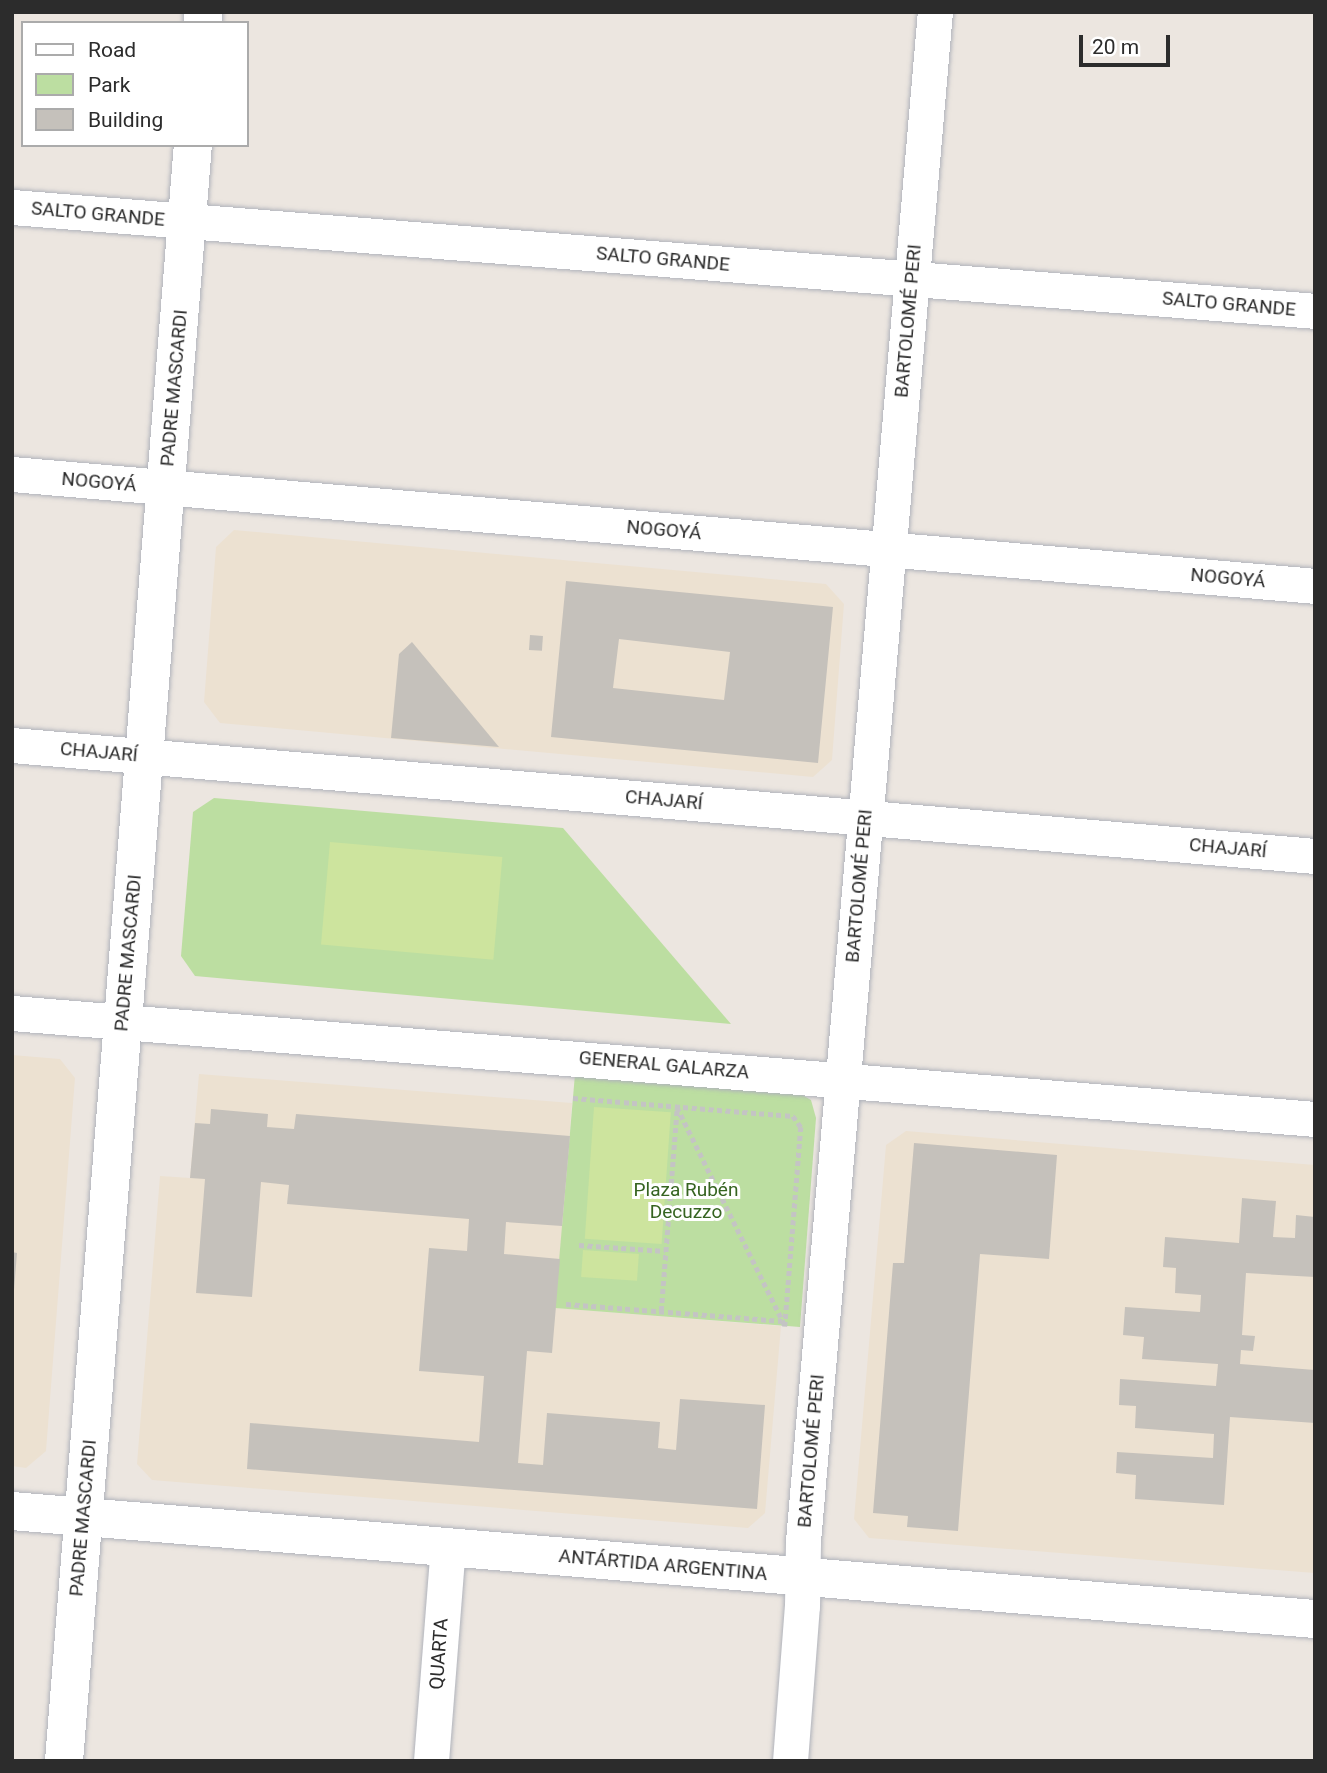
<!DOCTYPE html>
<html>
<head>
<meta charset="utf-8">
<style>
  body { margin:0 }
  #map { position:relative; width:1327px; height:1773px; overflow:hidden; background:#ece6e0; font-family:Roboto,sans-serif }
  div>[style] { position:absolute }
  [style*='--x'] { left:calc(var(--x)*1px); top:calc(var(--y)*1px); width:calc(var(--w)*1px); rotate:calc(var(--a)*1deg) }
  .education>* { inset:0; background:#ece1d1 }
  .green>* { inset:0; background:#bcdea1 }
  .pitch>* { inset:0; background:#cde49e; transform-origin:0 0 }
  .building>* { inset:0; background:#c5c1bb; transform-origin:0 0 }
  .path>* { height:4.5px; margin-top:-2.25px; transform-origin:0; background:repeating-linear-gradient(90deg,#c4c4c4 0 5px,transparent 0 8.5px) }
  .roads { filter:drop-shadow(0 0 2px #b0b3bb) drop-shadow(0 0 2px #b0b3bb) }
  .street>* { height:35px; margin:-17.5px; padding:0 17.5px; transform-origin:17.5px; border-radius:17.5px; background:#fff }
  .secondary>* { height:38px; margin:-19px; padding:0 19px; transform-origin:19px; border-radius:19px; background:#fff }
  span { translate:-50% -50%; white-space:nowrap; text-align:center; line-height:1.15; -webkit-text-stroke:6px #fff; paint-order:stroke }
  .street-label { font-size:19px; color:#2c2c2c }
  .park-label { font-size:19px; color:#366421 }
  .frame { position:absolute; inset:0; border:14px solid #2c2c2c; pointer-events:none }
  .legend { position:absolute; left:21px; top:21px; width:228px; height:126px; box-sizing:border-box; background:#fff; border:2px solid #ababab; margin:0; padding:9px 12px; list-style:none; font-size:21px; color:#2c2c2c }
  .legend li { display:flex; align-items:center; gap:14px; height:35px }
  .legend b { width:35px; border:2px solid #ababab }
  .scale { position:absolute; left:1079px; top:35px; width:91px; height:32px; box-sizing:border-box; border:4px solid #2c2c2c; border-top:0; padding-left:9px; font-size:21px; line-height:24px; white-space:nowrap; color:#2c2c2c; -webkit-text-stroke:5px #fff; paint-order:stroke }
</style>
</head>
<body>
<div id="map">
  <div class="education">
    <div style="clip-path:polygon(234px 530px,826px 584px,844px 604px,832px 760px,813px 777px,220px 723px,204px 702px,216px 547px)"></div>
    <div style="clip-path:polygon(12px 1055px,60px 1059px,75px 1078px,46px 1451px,26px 1468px,12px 1466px)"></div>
    <div style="clip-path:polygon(199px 1074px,572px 1103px,556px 1308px,781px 1326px,765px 1513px,748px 1528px,152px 1480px,137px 1464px,160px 1176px,190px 1178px)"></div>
    <div style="clip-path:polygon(906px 1131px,1315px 1165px,1315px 1573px,869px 1538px,854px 1519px,886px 1145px)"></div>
  </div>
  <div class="green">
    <div style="clip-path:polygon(214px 798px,563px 828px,731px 1024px,195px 976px,181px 956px,193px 812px)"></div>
    <div style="clip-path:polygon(575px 1074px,799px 1093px,811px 1100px,816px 1118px,800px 1327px,555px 1308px)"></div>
  </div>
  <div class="pitch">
    <div style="left:330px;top:842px;width:173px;height:103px;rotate:5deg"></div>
    <div style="left:594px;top:1107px;width:77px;height:132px;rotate:4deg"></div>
    <div style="left:583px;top:1250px;width:56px;height:27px;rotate:4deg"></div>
  </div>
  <div class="building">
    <div style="clip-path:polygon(evenodd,566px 581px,833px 607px,818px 763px,551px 737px,566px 581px,619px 639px,730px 652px,724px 700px,613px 688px,619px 639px)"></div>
    <div style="left:530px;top:635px;width:13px;height:15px;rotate:4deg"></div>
    <div style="clip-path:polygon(412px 642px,499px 747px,391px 738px,399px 654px)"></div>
    <div style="clip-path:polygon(211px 1109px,268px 1114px,267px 1127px,294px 1129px,296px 1114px,570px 1136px,562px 1226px,506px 1222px,504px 1254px,560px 1259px,552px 1353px,527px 1351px,518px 1463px,543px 1465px,547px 1413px,660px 1422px,658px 1448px,676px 1450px,680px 1399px,765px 1405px,757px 1509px,247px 1469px,250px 1423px,479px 1442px,484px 1376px,419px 1371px,429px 1248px,467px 1251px,469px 1219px,287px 1204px,289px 1185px,261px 1182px,252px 1297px,196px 1293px,205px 1179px,190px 1178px,195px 1123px,210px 1124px)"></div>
    <div style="clip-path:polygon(914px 1143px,1057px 1155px,1049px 1259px,980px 1254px,958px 1531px,907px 1527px,908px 1516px,873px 1513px,893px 1263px,904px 1263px)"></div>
    <div style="clip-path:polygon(1242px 1198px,1276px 1201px,1273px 1237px,1295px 1238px,1296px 1215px,1315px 1217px,1315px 1277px,1246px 1273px,1242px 1335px,1255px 1336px,1253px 1351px,1241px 1350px,1240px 1364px,1315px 1370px,1315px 1423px,1230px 1417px,1224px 1505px,1135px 1499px,1136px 1475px,1116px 1473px,1117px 1452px,1213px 1458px,1214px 1434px,1135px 1428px,1136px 1406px,1119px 1405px,1120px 1379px,1216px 1386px,1218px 1364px,1142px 1359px,1144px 1337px,1123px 1335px,1125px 1307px,1200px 1312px,1201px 1295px,1175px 1293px,1176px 1268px,1163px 1267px,1165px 1237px,1239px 1243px)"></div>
    <div style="clip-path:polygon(12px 1252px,17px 1253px,14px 1290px,12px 1290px)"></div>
  </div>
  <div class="path">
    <div style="--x:573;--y:1098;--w:221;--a:4.7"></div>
    <div style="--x:793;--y:1116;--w:14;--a:54"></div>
    <div style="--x:801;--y:1127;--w:200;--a:94.6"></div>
    <div style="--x:677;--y:1107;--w:244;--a:63.7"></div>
    <div style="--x:579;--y:1245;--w:86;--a:4"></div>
    <div style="--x:566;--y:1304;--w:217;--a:4.5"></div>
    <div style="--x:661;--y:1311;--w:205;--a:-85.5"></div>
  </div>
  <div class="roads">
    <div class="street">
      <div style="--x:12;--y:207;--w:1307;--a:4.56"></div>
      <div style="--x:12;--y:474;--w:1308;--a:4.91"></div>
      <div style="--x:12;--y:745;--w:1308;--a:4.87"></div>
      <div style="--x:12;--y:1013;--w:1307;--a:4.65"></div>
      <div style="--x:431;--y:1761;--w:215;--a:-85.5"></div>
      <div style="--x:790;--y:1761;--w:155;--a:-85.6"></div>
      <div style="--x:802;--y:1606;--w:65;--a:-89.1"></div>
      <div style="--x:803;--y:1541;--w:1535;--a:-85.07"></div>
    </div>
    <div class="secondary">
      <div style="--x:203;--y:23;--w:11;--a:-90"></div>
      <div style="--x:12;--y:1511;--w:1307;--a:4.74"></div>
      <div style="--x:64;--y:1761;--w:1621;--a:-85.44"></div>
    </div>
  </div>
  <div class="street-label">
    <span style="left:98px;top:214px;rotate:5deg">SALTO GRANDE</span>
    <span style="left:663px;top:259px;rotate:5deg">SALTO GRANDE</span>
    <span style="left:1229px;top:304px;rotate:5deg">SALTO GRANDE</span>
    <span style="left:908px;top:321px;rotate:-85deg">BARTOLOMÉ PERI</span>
    <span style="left:174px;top:388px;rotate:-85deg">PADRE MASCARDI</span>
    <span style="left:99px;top:482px;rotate:5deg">NOGOYÁ</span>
    <span style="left:664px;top:530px;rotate:5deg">NOGOYÁ</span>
    <span style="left:1228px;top:578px;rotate:5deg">NOGOYÁ</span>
    <span style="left:99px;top:752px;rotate:5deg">CHAJARÍ</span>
    <span style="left:664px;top:800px;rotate:5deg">CHAJARÍ</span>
    <span style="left:1228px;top:848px;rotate:5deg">CHAJARÍ</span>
    <span style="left:859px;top:886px;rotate:-85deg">BARTOLOMÉ PERI</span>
    <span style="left:128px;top:953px;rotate:-85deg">PADRE MASCARDI</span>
    <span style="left:664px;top:1065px;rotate:5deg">GENERAL GALARZA</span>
    <span style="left:811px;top:1451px;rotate:-85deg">BARTOLOMÉ PERI</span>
    <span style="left:83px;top:1518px;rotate:-85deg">PADRE MASCARDI</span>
    <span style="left:663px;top:1565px;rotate:5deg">ANTÁRTIDA ARGENTINA</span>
    <span style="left:439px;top:1654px;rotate:-86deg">QUARTA</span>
  </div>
  <div class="park-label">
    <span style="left:686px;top:1201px">Plaza Rubén<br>Decuzzo</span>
  </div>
  <div class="frame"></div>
  <ul class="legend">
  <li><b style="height:9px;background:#fff"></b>Road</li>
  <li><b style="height:19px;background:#bcdea1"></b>Park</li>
  <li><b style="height:19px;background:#c5c1bb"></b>Building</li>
  </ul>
  <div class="scale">20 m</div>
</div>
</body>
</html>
